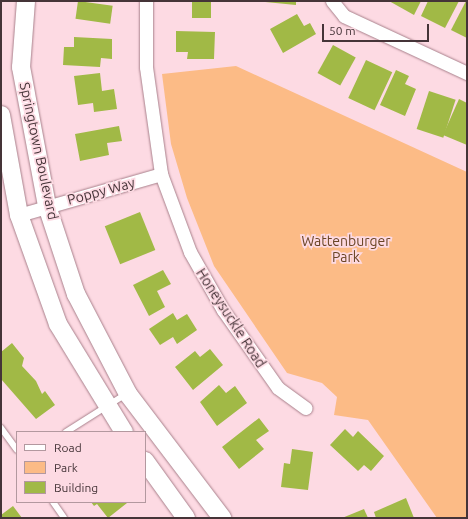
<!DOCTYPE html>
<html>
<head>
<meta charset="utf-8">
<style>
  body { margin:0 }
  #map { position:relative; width:468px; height:519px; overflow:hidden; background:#fddae3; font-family:Ubuntu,sans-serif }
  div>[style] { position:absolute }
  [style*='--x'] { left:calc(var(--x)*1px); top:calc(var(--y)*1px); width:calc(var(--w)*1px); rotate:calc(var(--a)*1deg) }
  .green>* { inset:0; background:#fcbb86 }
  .building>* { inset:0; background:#a1b946; transform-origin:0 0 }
  .roads { filter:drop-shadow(0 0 1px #a9818c) drop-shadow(0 0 1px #a9818c) }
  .lane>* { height:6px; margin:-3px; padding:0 3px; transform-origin:3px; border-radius:3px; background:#fff }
  .street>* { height:13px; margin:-6.5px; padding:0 6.5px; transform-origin:6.5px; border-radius:6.5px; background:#fff }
  .secondary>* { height:18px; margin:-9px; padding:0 9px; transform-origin:9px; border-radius:9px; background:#fff }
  span { translate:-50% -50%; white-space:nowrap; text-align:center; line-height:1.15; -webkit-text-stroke:3.5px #fddae3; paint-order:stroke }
  .street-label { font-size:14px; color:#453438 }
  .park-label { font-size:14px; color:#6a4525 }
  .frame { position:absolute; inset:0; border:2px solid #453438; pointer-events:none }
  .legend { position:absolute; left:16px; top:431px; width:130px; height:72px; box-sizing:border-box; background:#fddae3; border:1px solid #b3989f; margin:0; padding:5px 7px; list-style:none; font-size:12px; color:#453438 }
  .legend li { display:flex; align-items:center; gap:8px; height:20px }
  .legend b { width:20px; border:1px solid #b3989f }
  .scale { position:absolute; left:322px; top:24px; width:107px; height:18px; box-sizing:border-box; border:2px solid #453438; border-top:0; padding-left:5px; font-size:12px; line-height:14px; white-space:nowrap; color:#453438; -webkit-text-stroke:3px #fddae3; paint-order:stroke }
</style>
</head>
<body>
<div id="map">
  <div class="green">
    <div style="clip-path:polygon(236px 66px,467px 172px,467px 518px,437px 518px,368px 420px,334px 415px,337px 397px,322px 383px,287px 373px,214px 266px,187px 198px,171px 144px,162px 74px)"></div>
  </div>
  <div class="building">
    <div style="left:78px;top:1px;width:35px;height:18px;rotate:8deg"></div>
    <div style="left:192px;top:1px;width:19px;height:17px"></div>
    <div style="clip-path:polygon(255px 1px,296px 1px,296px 5px)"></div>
    <div style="clip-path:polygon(389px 1px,421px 1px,414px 15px)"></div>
    <div style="clip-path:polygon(428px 1px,459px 1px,445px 28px,421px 16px)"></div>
    <div style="clip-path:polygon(466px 1px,467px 1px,467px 38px,451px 30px)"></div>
    <div style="clip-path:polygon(297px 14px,304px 26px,310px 23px,316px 34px,283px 53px,270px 29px)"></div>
    <div style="clip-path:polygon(176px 31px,215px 32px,214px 59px,187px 59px,188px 52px,176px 52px)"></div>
    <div style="clip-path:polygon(74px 37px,112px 39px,112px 59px,101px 58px,100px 67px,63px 65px,64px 47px,74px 47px)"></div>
    <div style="left:333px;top:45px;width:26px;height:32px;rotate:29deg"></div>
    <div style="left:366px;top:60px;width:29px;height:42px;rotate:25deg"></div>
    <div style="clip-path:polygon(396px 70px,409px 76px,405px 84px,416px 89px,405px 116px,380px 105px)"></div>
    <div style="clip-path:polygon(100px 73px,102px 91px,114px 89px,117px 109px,94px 112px,93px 103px,78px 105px,74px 76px)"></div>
    <div style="left:429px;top:91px;width:28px;height:40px;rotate:18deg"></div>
    <div style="clip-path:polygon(459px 99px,467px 103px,467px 145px,443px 135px)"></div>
    <div style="clip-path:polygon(119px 126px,122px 141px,107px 143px,109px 155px,80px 161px,75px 134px)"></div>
    <div style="left:140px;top:212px;width:41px;height:38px;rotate:68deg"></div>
    <div style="clip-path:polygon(163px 270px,171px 284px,157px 291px,165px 307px,149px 316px,133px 285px)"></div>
    <div style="clip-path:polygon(173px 313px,177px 320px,187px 314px,197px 330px,177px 344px,173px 337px,160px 345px,149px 329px)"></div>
    <div style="clip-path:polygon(12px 343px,24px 358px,22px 366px,36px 381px,42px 394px,45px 391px,55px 405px,36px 419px,1px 379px,1px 352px)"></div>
    <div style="clip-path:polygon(210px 349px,223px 365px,193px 390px,175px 367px,195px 351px,200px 357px)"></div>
    <div style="clip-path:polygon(219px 385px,226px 393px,235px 386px,247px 403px,217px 426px,200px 402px)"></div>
    <div style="clip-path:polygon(259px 418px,269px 431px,256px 440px,264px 449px,239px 469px,222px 447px)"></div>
    <div style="clip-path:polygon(345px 429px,353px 437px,358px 431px,384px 456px,371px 471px,364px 465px,358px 471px,330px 445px)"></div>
    <div style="clip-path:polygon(292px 449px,313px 452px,308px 490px,281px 487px,284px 463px,290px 464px)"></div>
    <div style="clip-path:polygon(406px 498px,414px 518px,376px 518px,374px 512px)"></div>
    <div style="clip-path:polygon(91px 502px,125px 502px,127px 503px,108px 518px,97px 504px,94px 506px)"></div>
    <div style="clip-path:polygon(13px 506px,22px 518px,1px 518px,1px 515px)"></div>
    <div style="clip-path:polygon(364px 509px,368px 518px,342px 518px)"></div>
  </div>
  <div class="roads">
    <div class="lane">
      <div style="--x:1;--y:428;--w:27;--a:54"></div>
      <div style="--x:66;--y:432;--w:71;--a:-32.3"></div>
      <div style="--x:53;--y:502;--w:19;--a:55"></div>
    </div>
    <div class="street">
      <div style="--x:146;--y:1;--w:66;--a:90"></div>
      <div style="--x:146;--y:67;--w:108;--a:82"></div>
      <div style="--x:161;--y:174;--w:83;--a:69.6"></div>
      <div style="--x:190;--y:252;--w:67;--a:60.4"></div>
      <div style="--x:223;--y:310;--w:95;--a:54.8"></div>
      <div style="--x:278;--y:388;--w:34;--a:36"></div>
      <div style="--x:332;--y:1;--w:19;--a:51"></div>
      <div style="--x:344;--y:16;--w:136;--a:24.9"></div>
      <div style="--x:19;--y:215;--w:148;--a:-16.1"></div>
    </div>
    <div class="secondary">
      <div style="--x:26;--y:1;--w:66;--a:94.3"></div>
      <div style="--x:21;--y:67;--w:141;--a:79.4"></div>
      <div style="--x:47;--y:206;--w:93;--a:71.8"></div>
      <div style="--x:76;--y:294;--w:113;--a:62.5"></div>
      <div style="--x:128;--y:394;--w:156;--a:52.8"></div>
      <div style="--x:1;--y:115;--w:102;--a:79.8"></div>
      <div style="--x:19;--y:215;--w:116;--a:70.3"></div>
      <div style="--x:58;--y:324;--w:127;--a:58.6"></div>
      <div style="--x:145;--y:461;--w:70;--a:54.3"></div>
    </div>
  </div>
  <div class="street-label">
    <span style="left:39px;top:151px;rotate:78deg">Springtown Boulevard</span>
    <span style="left:101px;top:191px;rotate:-15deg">Poppy Way</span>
    <span style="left:231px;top:318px;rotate:57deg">Honeysuckle Road</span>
  </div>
  <div class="park-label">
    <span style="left:346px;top:249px">Wattenburger<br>Park</span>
  </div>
  <div class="frame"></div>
  <ul class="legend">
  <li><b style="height:5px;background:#fff"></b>Road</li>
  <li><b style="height:11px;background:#fcbb86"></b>Park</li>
  <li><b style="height:11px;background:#a1b946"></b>Building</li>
  </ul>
  <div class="scale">50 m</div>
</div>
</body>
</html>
